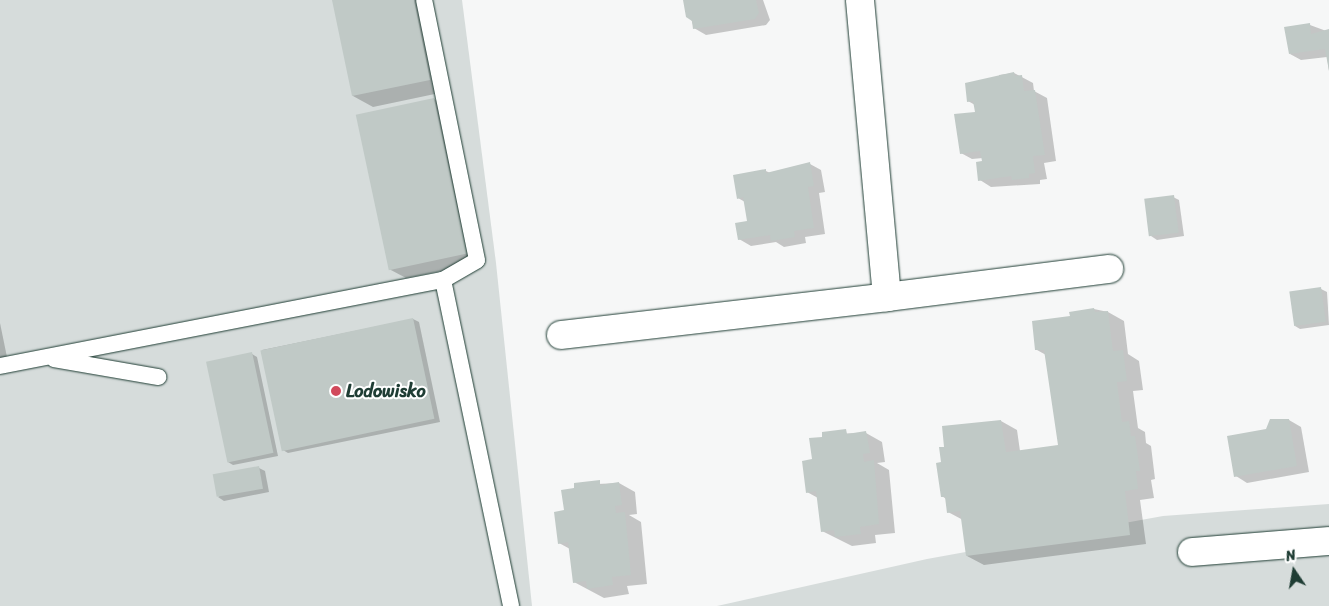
<!DOCTYPE html>
<html>
<head>
<meta charset="utf-8">
<style>
  body { margin:0 }
  #map { position:relative; width:1329px; height:606px; overflow:hidden; background:#f6f7f7; font-family:Sriracha,sans-serif }
  div>[style] { position:absolute }
  [style*='--x'] { left:calc(var(--x)*1px); top:calc(var(--y)*1px); width:calc(var(--w)*1px); rotate:calc(var(--a)*1deg) }
  .green>* { inset:0; background:#d6dcdb }
  .shadow>* { inset:0; background:#0003 }
  .building>* { inset:0; background:#c0c9c6; transform-origin:0 0 }
  .roads { filter:drop-shadow(0 0 1px #1f3d34) drop-shadow(0 0 1px #1f3d34) }
  .service>* { height:16px; margin:-8px; padding:0 8px; transform-origin:8px; border-radius:8px; background:#fff }
  .minor>* { height:28px; margin:-14px; padding:0 14px; transform-origin:14px; border-radius:14px; background:#fff }
  .dots>* { width:14px; height:14px; translate:-50% -50%; box-sizing:border-box; border:2px solid #fff; border-radius:50% }
  span { translate:-50% -50%; white-space:nowrap; text-align:center; line-height:1.15; -webkit-text-stroke:4px #fff; paint-order:stroke }
  .poi-label { font-size:18px; color:#1f3d34; font-weight:700 }
  .left { translate:0 -50%; text-align:left }
  .north { position:absolute; left:1269px; top:546px; width:50px; height:50px; -webkit-text-stroke:4px #fff; paint-order:stroke; rotate:348deg; font-size:14px; font-weight:700; line-height:20px; text-align:center; color:#1f3d34 }
  .north::after { content:''; display:block; margin:auto; width:18px; height:22px; background:#1f3d34; clip-path:polygon(50% 0,100% 100%,50% 72%,0 100%) }
</style>
</head>
<body>
<div id="map">
  <div class="green">
    <div style="clip-path:polygon(0 0,462px 0,496px 263px,532px 606px,0 606px)"></div>
    <div style="clip-path:polygon(1329px 504px,1329px 606px,717px 606px,927px 559px,1163px 516px)"></div>
  </div>
  <div class="shadow">
    <div style="clip-path:polygon(333px 0,430px 0,449px 91px,373px 107px,353px 96px)"></div>
    <div style="clip-path:polygon(685px 0,763px 0,770px 20px,766px 25px,706px 35px,694px 28px)"></div>
    <div style="clip-path:polygon(1310px 25px,1329px 32px,1329px 71px,1327px 57px,1301px 60px,1290px 54px)"></div>
    <div style="clip-path:polygon(1014px 73px,1033px 83px,1034px 91px,1047px 98px,1056px 161px,1044px 163px,1047px 179px,1040px 180px,1040px 184px,991px 187px,980px 180px,983px 158px,972px 159px,961px 153px,976px 113px,975px 105px,968px 101px,999px 79px,999px 75px)"></div>
    <div style="clip-path:polygon(434px 99px,450px 109px,482px 263px,406px 278px,389px 269px)"></div>
    <div style="clip-path:polygon(810px 164px,821px 170px,825px 192px,819px 193px,825px 234px,805px 237px,806px 243px,784px 247px,776px 242px,751px 246px,739px 239px,748px 222px,745px 202px,738px 198px,766px 171px,770px 173px)"></div>
    <div style="clip-path:polygon(1173px 197px,1179px 200px,1184px 236px,1157px 240px,1151px 236px)"></div>
    <div style="clip-path:polygon(1321px 289px,1327px 292px,1329px 325px,1300px 329px,1295px 326px)"></div>
    <div style="clip-path:polygon(1094px 309px,1108px 312px,1124px 321px,1128px 354px,1139px 361px,1143px 390px,1133px 391px,1138px 428px,1145px 432px,1146px 443px,1151px 446px,1155px 479px,1151px 480px,1154px 498px,1140px 500px,1146px 544px,984px 565px,967px 556px,963px 520px,948px 512px,946px 499px,942px 496px,946px 448px,1001px 421px,1017px 430px,1020px 451px,1060px 446px,1046px 355px,1037px 350px,1071px 317px)"></div>
    <div style="clip-path:polygon(413px 319px,419px 322px,440px 422px,288px 453px,283px 450px,262px 350px)"></div>
    <div style="clip-path:polygon(0 323px,8px 362px,0 363px)"></div>
    <div style="clip-path:polygon(252px 354px,257px 357px,278px 456px,233px 465px,228px 462px)"></div>
    <div style="clip-path:polygon(1289px 420px,1301px 427px,1309px 472px,1247px 483px,1236px 476px,1267px 430px)"></div>
    <div style="clip-path:polygon(866px 433px,882px 442px,885px 462px,877px 463px,889px 470px,895px 533px,875px 535px,876px 543px,852px 546px,822px 531px,818px 498px,807px 492px,823px 434px)"></div>
    <div style="clip-path:polygon(259px 468px,265px 471px,269px 492px,224px 501px,218px 497px)"></div>
    <div style="clip-path:polygon(619px 483px,635px 492px,637px 514px,629px 515px,641px 522px,647px 584px,627px 586px,629px 594px,604px 598px,574px 582px,570px 549px,559px 543px,565px 511px,575px 485px)"></div>
  </div>
  <div class="building">
    <div style="clip-path:polygon(332px 0,414px 0,430px 80px,352px 96px)"></div>
    <div style="clip-path:polygon(683px 0,756px 0,759px 13px,755px 19px,693px 29px,692px 21px,686px 17px)"></div>
    <div style="clip-path:polygon(1310px 23px,1311px 34px,1329px 29px,1329px 71px,1325px 49px,1289px 54px,1284px 27px)"></div>
    <div style="clip-path:polygon(1014px 72px,1015px 76px,1022px 75px,1024px 91px,1035px 90px,1045px 155px,1033px 156px,1035px 173px,1029px 174px,1029px 178px,1012px 180px,1011px 176px,978px 181px,976px 162px,982px 161px,980px 151px,960px 154px,954px 114px,975px 112px,973px 101px,967px 102px,965px 83px)"></div>
    <div style="left:434px;top:98px;width:159px;height:80px;rotate:78deg"></div>
    <div style="clip-path:polygon(810px 162px,814px 186px,808px 187px,814px 228px,794px 231px,795px 237px,771px 241px,770px 235px,738px 240px,735px 223px,747px 221px,743px 197px,737px 199px,733px 175px,766px 169px,766px 173px)"></div>
    <div style="left:1174px;top:195px;width:38px;height:30px;rotate:83deg"></div>
    <div style="left:1321px;top:287px;width:35px;height:32px;rotate:82deg"></div>
    <div style="clip-path:polygon(1094px 308px,1095px 312px,1108px 311px,1113px 351px,1123px 350px,1127px 381px,1117px 382px,1122px 422px,1129px 421px,1131px 436px,1135px 436px,1140px 471px,1136px 471px,1138px 489px,1125px 491px,1130px 535px,966px 556px,960px 511px,947px 513px,945px 497px,941px 497px,936px 463px,941px 462px,939px 447px,944px 447px,942px 426px,1001px 420px,1006px 452px,1058px 445px,1044px 350px,1035px 350px,1032px 321px,1070px 316px,1069px 312px)"></div>
    <div style="left:413px;top:318px;width:103px;height:156px;rotate:78deg"></div>
    <div style="left:252px;top:352px;width:103px;height:47px;rotate:78deg"></div>
    <div style="clip-path:polygon(1270px 419px,1289px 419px,1297px 466px,1234px 477px,1227px 436px,1266px 429px)"></div>
    <div style="clip-path:polygon(846px 429px,847px 434px,866px 431px,870px 453px,863px 454px,864px 462px,874px 460px,879px 524px,860px 527px,861px 534px,835px 537px,834px 530px,821px 532px,816px 491px,806px 493px,802px 461px,812px 459px,809px 438px,822px 437px,822px 432px)"></div>
    <div style="left:259px;top:466px;width:23px;height:47px;rotate:80deg"></div>
    <div style="clip-path:polygon(600px 480px,600px 485px,619px 482px,622px 505px,615px 506px,616px 513px,625px 512px,631px 575px,612px 577px,613px 585px,587px 589px,586px 581px,573px 583px,568px 542px,558px 544px,554px 512px,564px 510px,561px 490px,574px 488px,574px 483px)"></div>
  </div>
  <div class="roads">
    <div class="service">
      <div style="--x:443;--y:280;--w:333;--a:78.2"></div>
      <div style="--x:54;--y:359;--w:106;--a:9.8"></div>
      <div style="--x:0;--y:366;--w:451;--a:-11"></div>
      <div style="--x:443;--y:280;--w:39;--a:-30"></div>
      <div style="--x:477;--y:260;--w:265;--a:-101.5"></div>
    </div>
    <div class="minor">
      <div style="--x:887;--y:297;--w:224;--a:-7.2"></div>
      <div style="--x:561;--y:335;--w:328;--a:-6.6"></div>
      <div style="--x:887;--y:297;--w:298;--a:-95.2"></div>
      <div style="--x:1192;--y:552;--w:137;--a:-4.6"></div>
    </div>
  </div>
  <div class="dots">
    <div style="left:336px;top:391px;background:#d1495b"></div>
  </div>
  <div class="poi-label">
    <span class="left" style="left:346px;top:391px">Lodowisko</span>
  </div>
  <div class="north">N</div>
</div>
</body>
</html>
